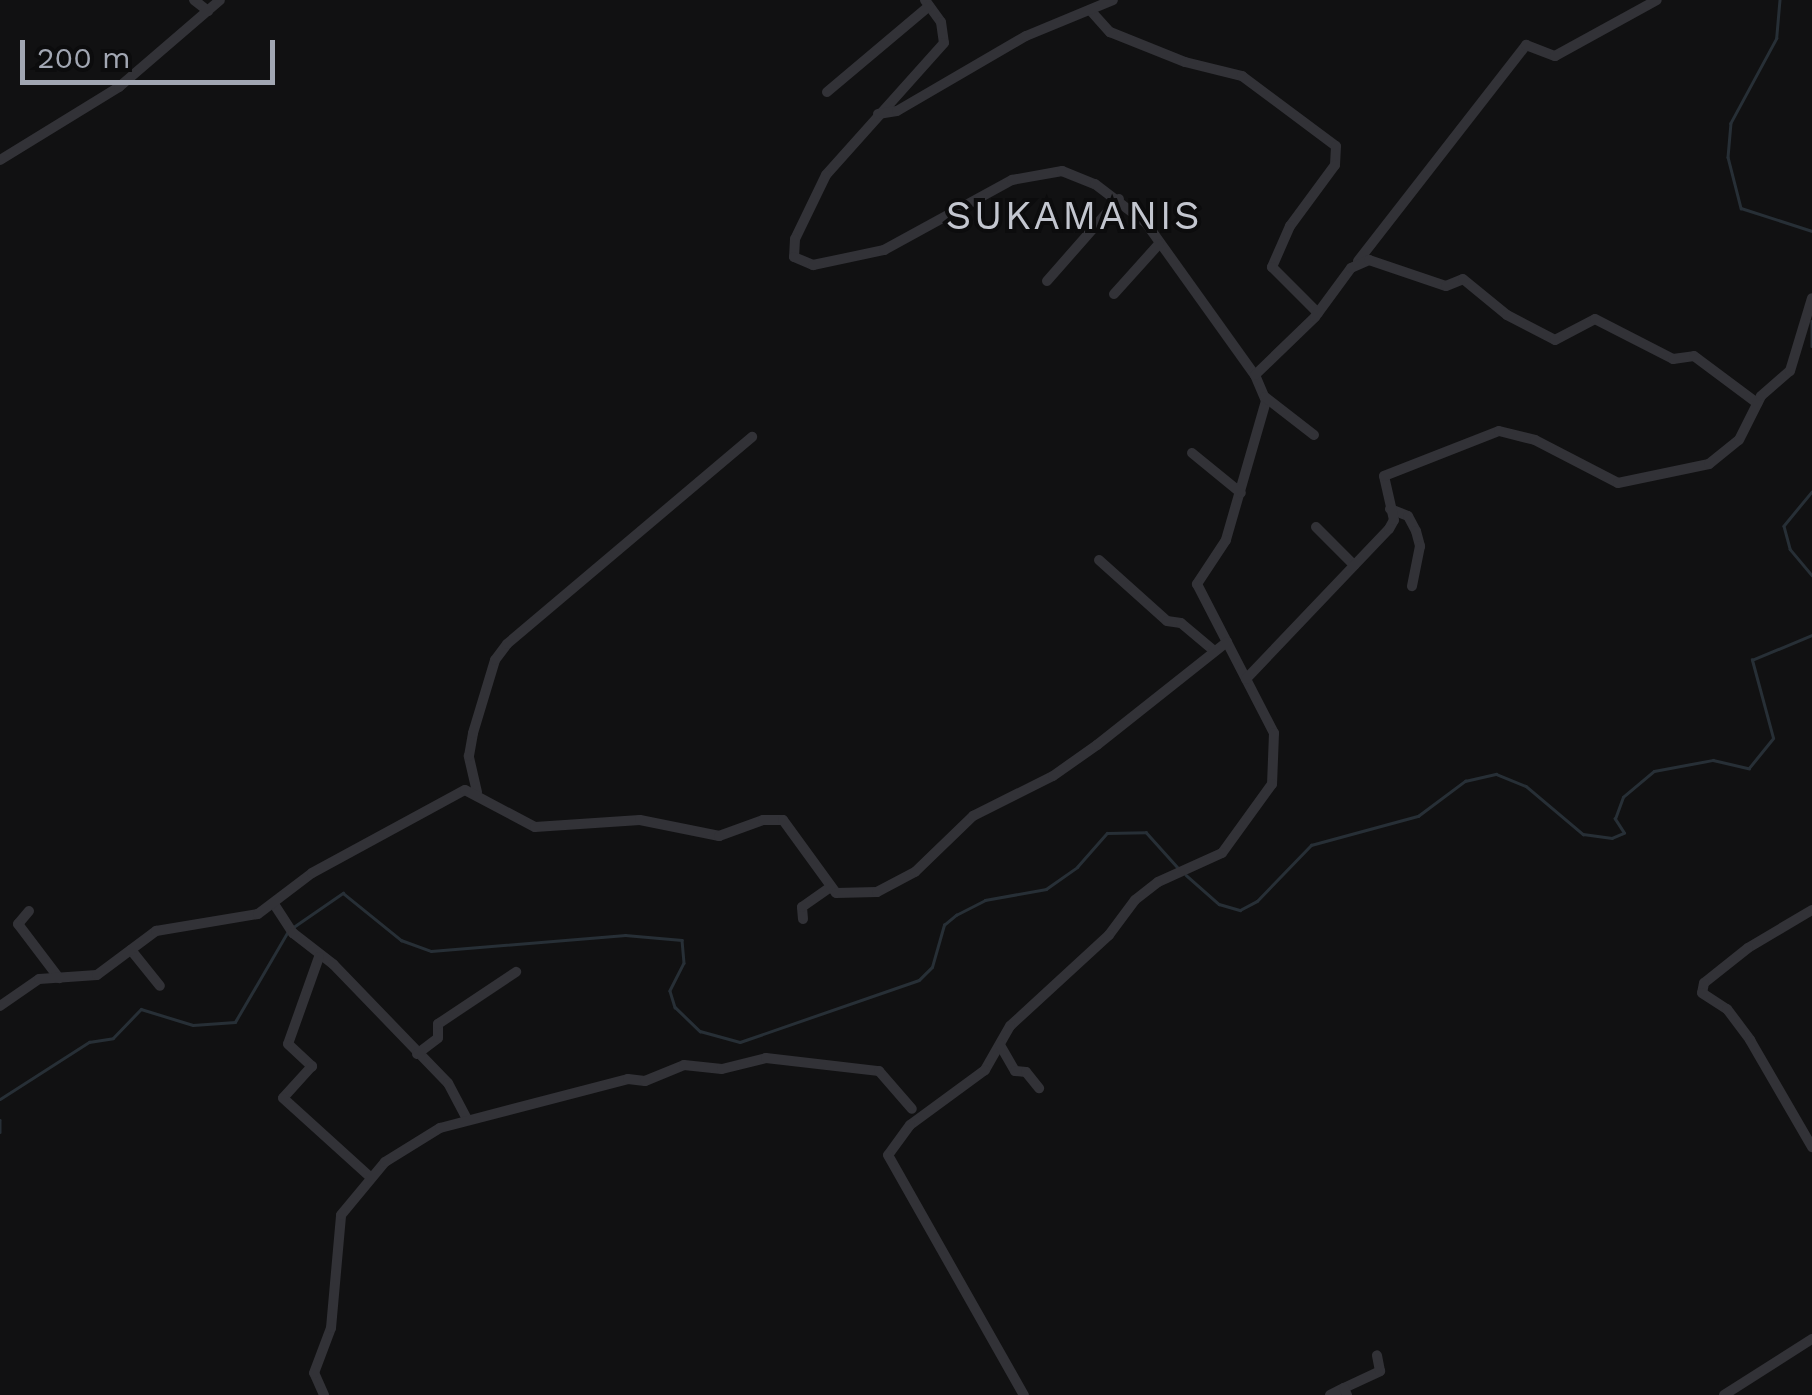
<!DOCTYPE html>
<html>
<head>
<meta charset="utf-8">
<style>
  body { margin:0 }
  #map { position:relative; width:1812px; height:1395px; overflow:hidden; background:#111112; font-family:"Work Sans",sans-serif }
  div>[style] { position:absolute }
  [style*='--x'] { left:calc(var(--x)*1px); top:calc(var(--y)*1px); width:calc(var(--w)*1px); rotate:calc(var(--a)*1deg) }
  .stream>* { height:2.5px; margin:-1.25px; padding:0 1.25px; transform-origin:1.25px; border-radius:1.25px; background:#272f36 }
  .minor>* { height:10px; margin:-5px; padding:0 5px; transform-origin:5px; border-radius:5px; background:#323237 }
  span { translate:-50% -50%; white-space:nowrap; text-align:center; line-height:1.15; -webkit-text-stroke:8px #0c0c0d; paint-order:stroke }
  .quarter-label { font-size:40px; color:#c3c6cf; letter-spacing:2.5px }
  .scale { position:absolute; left:20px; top:40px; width:255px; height:45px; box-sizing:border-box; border:5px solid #a2a7b3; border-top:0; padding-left:12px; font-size:30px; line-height:35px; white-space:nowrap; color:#a2a7b3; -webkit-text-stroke:8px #0c0c0d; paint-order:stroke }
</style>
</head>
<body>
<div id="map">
  <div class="stream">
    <div style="--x:1780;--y:0;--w:38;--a:95"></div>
    <div style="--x:1777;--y:38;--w:97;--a:118.4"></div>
    <div style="--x:1731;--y:123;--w:34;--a:95"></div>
    <div style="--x:1728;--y:157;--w:53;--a:75.7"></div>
    <div style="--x:1741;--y:208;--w:75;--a:17.9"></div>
    <div style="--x:1812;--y:321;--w:25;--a:90"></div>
    <div style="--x:1812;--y:492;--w:44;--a:129.5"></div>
    <div style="--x:1784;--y:526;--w:24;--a:75"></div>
    <div style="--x:1790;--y:549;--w:34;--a:50"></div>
    <div style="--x:1186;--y:875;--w:44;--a:41.3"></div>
    <div style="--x:1219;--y:904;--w:22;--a:16"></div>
    <div style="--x:1240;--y:910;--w:19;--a:-28"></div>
    <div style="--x:1257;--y:901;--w:78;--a:-46"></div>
    <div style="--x:1311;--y:845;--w:111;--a:-15.2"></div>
    <div style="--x:1418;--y:816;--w:59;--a:-36.7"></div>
    <div style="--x:1465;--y:781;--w:32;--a:-13"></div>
    <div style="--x:1496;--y:774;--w:32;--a:22"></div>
    <div style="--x:1526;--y:786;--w:75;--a:40.1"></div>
    <div style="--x:1583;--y:834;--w:29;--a:8"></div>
    <div style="--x:1612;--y:838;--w:13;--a:-23"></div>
    <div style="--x:1624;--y:833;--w:17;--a:-123"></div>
    <div style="--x:1615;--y:819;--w:23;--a:-70"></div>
    <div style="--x:1623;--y:797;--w:40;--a:-40"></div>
    <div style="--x:1654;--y:771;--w:60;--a:-10.6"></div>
    <div style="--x:1713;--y:760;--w:37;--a:13"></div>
    <div style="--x:1749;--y:768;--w:38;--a:-51"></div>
    <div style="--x:1773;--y:738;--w:81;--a:-105.1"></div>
    <div style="--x:1752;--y:660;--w:65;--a:-22.6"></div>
    <div style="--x:292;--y:928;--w:62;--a:-34.5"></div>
    <div style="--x:343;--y:893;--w:75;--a:39"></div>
    <div style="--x:401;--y:940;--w:32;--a:20"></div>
    <div style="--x:431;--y:951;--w:195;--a:-4.7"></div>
    <div style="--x:625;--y:935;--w:57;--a:5"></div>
    <div style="--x:682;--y:940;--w:23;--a:85"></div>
    <div style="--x:684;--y:963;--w:31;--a:117"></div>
    <div style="--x:670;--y:991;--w:17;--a:73"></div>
    <div style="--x:675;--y:1007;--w:35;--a:44"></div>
    <div style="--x:700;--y:1031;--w:41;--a:15.4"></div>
    <div style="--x:740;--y:1042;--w:189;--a:-19.1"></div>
    <div style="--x:919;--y:980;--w:18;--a:-45"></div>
    <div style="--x:932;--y:967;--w:44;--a:-74.1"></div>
    <div style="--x:944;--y:925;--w:16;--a:-40"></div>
    <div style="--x:956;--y:915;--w:33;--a:-27"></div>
    <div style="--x:985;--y:900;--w:62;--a:-10.2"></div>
    <div style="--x:1046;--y:889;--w:38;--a:-35"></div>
    <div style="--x:1077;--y:867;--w:45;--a:-48.6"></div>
    <div style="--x:1107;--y:833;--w:39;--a:-1"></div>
    <div style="--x:1146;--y:832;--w:51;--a:48.2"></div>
    <div style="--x:0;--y:1099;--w:106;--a:-32.6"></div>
    <div style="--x:89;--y:1042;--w:24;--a:-9"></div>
    <div style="--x:113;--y:1038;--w:40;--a:-46"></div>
    <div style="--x:141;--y:1009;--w:54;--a:17.1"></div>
    <div style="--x:193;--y:1025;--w:42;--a:-4.1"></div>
    <div style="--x:235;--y:1022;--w:103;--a:-59.7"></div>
    <div style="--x:0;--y:1120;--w:12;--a:90"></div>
  </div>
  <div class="minor">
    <div style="--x:194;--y:0;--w:18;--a:38"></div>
    <div style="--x:925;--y:0;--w:27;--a:54"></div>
    <div style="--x:941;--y:22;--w:21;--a:82"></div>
    <div style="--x:944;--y:43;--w:177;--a:131.8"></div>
    <div style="--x:826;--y:175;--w:71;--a:115.8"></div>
    <div style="--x:795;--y:239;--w:18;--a:93"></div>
    <div style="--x:794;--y:257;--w:21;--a:23"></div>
    <div style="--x:813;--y:265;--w:73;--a:-11.9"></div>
    <div style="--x:884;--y:250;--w:146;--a:-28.7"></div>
    <div style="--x:1012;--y:180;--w:51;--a:-10.2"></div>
    <div style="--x:1062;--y:171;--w:35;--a:22"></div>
    <div style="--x:1095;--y:184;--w:64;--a:37.4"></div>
    <div style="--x:1146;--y:223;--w:187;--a:54.4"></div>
    <div style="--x:1255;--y:375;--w:28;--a:67"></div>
    <div style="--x:1266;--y:401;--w:145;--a:106.1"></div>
    <div style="--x:1226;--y:540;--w:53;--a:123.4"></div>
    <div style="--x:1197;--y:584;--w:168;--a:62.7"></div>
    <div style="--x:1274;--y:733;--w:51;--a:92.2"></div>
    <div style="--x:1272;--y:784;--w:85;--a:125.9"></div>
    <div style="--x:1222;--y:853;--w:70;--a:155.6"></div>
    <div style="--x:1158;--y:882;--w:29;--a:142"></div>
    <div style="--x:1135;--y:900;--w:44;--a:126.6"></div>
    <div style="--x:1109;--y:935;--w:134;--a:137.4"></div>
    <div style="--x:1010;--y:1026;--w:51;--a:119.6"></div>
    <div style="--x:985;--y:1070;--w:93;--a:143.7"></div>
    <div style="--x:910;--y:1125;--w:37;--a:126"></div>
    <div style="--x:888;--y:1155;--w:276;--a:60.5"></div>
    <div style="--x:1090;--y:10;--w:30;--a:48"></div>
    <div style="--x:1110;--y:32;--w:81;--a:21.8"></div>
    <div style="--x:1185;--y:62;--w:59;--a:13.8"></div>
    <div style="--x:1242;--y:76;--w:117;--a:36.7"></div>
    <div style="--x:1336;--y:146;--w:19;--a:93"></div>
    <div style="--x:1335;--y:165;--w:76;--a:126.4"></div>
    <div style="--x:1290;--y:226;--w:45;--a:113.7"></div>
    <div style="--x:1272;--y:267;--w:65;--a:45"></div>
    <div style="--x:827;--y:92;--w:133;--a:-40.1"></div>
    <div style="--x:878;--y:114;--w:19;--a:-9"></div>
    <div style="--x:897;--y:111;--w:149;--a:-30.2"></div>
    <div style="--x:1026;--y:36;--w:94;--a:-22.5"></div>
    <div style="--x:0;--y:160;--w:140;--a:-31.5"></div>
    <div style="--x:119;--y:87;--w:133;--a:-40.7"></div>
    <div style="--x:1358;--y:261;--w:274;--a:-52.1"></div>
    <div style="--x:1526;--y:45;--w:31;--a:21"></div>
    <div style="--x:1555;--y:56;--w:116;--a:-28.8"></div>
    <div style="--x:1047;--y:281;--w:109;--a:-48.7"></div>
    <div style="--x:1114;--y:294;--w:67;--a:-48"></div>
    <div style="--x:1255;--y:375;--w:83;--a:-44"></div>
    <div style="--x:1315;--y:317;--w:61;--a:-53.7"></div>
    <div style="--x:1351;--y:268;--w:20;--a:-24"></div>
    <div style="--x:1369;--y:260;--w:81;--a:18.7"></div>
    <div style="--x:1446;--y:286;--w:18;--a:-22"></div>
    <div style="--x:1463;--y:279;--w:57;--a:39.3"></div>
    <div style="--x:1507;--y:315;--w:54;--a:27.5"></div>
    <div style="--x:1555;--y:340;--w:45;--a:-27.7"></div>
    <div style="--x:1595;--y:319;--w:88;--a:27.1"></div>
    <div style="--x:1673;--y:359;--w:21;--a:-8"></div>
    <div style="--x:1694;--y:356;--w:79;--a:36.7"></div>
    <div style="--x:1265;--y:397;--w:62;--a:37.8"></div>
    <div style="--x:1192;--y:453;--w:63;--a:39.2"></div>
    <div style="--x:1390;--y:509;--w:19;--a:21"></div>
    <div style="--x:1408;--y:516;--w:17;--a:62"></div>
    <div style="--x:1416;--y:531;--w:16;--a:75"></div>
    <div style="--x:1420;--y:546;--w:41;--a:101.3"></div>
    <div style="--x:1316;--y:527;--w:54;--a:45"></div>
    <div style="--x:1099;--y:560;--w:91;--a:41.9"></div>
    <div style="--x:1167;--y:621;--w:14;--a:8"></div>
    <div style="--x:1181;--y:623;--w:40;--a:40"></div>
    <div style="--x:1246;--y:679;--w:207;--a:-46.4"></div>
    <div style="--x:1389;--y:529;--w:10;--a:-61"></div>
    <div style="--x:1394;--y:520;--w:45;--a:-102.8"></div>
    <div style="--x:1384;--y:476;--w:123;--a:-21.4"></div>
    <div style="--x:1499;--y:431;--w:37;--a:14"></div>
    <div style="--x:1535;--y:440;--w:93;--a:27.4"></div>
    <div style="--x:1618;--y:483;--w:93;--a:-11.8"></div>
    <div style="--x:1709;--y:464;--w:38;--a:-39"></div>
    <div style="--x:1739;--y:440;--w:49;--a:-63.4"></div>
    <div style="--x:1761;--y:396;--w:38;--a:-41"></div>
    <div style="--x:1790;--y:371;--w:76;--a:-73.2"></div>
    <div style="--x:477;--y:792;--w:37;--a:-103"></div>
    <div style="--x:469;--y:756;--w:23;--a:-80"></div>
    <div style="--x:473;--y:733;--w:76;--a:-73.2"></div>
    <div style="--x:495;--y:660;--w:20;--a:-53"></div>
    <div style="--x:507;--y:644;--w:321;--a:-40.2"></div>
    <div style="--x:274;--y:904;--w:35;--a:57"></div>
    <div style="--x:293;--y:933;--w:51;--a:37.8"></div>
    <div style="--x:333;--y:964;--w:165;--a:46"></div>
    <div style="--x:448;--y:1083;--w:41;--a:62.2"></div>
    <div style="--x:1812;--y:910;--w:74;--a:149.3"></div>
    <div style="--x:1748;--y:948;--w:56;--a:141.5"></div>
    <div style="--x:1704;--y:983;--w:10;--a:101"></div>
    <div style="--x:1702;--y:993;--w:30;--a:33"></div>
    <div style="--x:1727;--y:1009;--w:39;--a:53"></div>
    <div style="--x:1750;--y:1040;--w:124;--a:59.9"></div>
    <div style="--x:29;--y:911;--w:17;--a:130"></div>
    <div style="--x:18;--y:924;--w:68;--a:52.8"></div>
    <div style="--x:803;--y:919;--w:12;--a:-95"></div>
    <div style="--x:802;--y:907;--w:35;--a:-35"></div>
    <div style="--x:131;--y:950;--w:46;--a:51.1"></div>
    <div style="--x:319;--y:957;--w:92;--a:109.6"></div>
    <div style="--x:288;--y:1044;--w:33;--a:43"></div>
    <div style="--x:312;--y:1066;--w:43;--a:132.2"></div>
    <div style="--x:283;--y:1098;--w:116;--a:42.2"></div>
    <div style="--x:0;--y:1006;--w:47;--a:-34.7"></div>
    <div style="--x:39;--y:979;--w:58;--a:-3.9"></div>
    <div style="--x:97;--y:975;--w:74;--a:-36.7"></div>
    <div style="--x:156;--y:931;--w:103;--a:-9.5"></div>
    <div style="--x:258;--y:914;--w:68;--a:-37.2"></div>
    <div style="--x:312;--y:873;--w:174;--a:-28.5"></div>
    <div style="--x:465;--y:790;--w:79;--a:27.9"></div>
    <div style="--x:535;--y:827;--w:105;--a:-3.8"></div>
    <div style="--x:640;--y:820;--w:81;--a:11.4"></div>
    <div style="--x:719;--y:836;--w:47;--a:-20"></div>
    <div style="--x:763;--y:820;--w:20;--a:0"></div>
    <div style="--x:783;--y:820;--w:90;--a:54"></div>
    <div style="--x:836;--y:893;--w:41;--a:-1.4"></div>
    <div style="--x:877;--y:892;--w:43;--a:-27.8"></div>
    <div style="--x:915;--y:872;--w:81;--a:-44"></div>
    <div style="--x:973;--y:816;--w:89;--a:-26.6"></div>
    <div style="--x:1053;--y:776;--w:54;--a:-35.2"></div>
    <div style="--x:1097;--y:745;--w:166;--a:-38.4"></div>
    <div style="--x:1000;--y:1045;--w:30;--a:60"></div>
    <div style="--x:1015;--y:1071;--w:11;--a:5"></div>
    <div style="--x:1026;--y:1072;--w:21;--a:51"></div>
    <div style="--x:417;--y:1054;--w:26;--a:-37"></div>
    <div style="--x:438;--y:1038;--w:14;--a:-90"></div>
    <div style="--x:438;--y:1024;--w:94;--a:-33.7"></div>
    <div style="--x:1344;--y:1388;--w:40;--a:-25"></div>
    <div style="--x:1380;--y:1371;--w:16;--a:-101"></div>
    <div style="--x:324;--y:1395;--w:24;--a:-114"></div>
    <div style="--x:314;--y:1373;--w:48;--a:-69.3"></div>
    <div style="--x:331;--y:1328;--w:113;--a:-84.9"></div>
    <div style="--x:341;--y:1215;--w:69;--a:-50.3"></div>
    <div style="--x:385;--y:1162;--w:65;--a:-31.7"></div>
    <div style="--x:440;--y:1128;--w:194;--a:-14.6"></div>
    <div style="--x:628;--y:1079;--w:17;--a:7"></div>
    <div style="--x:645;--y:1081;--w:42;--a:-22.3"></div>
    <div style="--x:684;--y:1065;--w:38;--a:6"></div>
    <div style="--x:722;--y:1069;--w:45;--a:-14"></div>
    <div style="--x:766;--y:1058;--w:114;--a:6.6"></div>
    <div style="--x:879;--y:1071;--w:50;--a:49"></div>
    <div style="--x:1330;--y:1395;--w:16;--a:-27"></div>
    <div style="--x:1344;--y:1388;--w:8;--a:67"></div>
    <div style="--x:1724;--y:1395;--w:104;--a:-32.5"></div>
  </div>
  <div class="quarter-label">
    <span style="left:1074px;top:216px">SUKAMANIS</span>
  </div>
  <div class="scale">200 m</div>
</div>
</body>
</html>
